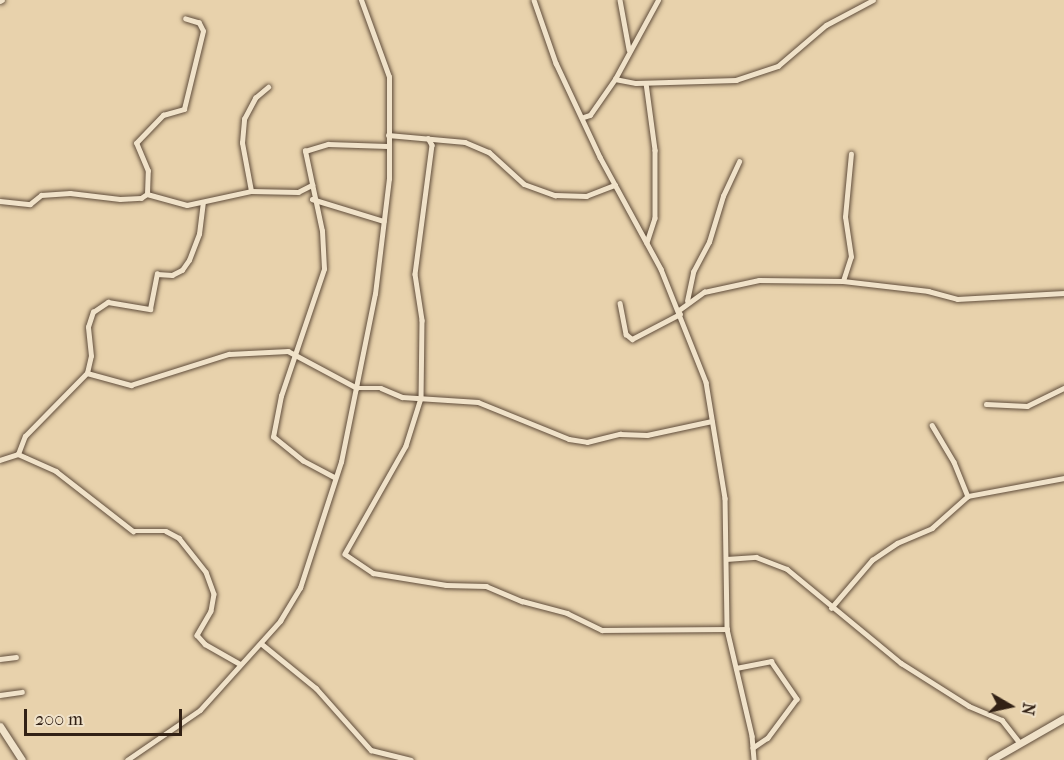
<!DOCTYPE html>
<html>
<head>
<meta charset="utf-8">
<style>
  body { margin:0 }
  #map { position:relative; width:1064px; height:760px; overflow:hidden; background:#e8d2ac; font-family:"IM FELL French Canon",serif }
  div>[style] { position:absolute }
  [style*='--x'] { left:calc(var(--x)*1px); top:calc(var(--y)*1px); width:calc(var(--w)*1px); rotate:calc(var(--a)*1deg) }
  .roads { filter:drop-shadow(0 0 2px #604d3b) drop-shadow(0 0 2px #604d3b) }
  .street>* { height:4.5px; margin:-2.25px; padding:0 2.25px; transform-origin:2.25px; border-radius:2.25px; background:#f0e2c9 }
  .secondary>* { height:7px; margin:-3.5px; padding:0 3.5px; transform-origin:3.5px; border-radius:3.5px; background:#f0e2c9 }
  span { translate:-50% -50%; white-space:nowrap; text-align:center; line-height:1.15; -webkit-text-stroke:6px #f0e2c9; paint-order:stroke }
  .north { position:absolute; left:980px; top:676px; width:60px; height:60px; -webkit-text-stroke:4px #f0e2c9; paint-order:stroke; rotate:99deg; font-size:16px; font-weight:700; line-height:24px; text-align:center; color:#322115 }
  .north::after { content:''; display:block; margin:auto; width:21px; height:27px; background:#322115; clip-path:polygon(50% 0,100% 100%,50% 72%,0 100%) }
  .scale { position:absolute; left:24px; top:709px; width:158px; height:27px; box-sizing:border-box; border:3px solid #322115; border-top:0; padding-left:8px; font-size:18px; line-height:21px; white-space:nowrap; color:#322115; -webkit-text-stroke:4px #f0e2c9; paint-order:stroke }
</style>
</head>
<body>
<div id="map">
  <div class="roads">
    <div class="street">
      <div style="--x:534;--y:0;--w:67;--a:70.8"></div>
      <div style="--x:556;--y:63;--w:104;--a:64.9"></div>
      <div style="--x:600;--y:157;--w:128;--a:61.4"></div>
      <div style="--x:661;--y:269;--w:122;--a:68.3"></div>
      <div style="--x:706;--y:382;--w:118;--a:80.7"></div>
      <div style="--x:725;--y:498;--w:131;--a:89.1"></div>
      <div style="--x:727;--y:629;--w:110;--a:76.8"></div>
      <div style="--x:752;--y:736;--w:24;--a:85"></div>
      <div style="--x:620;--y:0;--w:50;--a:79.6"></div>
      <div style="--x:0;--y:1;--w:2;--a:-27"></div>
      <div style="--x:615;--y:79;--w:21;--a:11"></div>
      <div style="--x:636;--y:83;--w:100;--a:-1.7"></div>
      <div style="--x:736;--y:80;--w:44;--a:-18.4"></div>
      <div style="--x:778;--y:66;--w:63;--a:-40.5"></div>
      <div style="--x:826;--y:25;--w:53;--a:-28"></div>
      <div style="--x:646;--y:83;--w:68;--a:82.3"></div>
      <div style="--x:655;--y:150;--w:68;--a:90"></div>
      <div style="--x:655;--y:218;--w:26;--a:108"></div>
      <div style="--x:584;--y:117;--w:6;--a:-18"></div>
      <div style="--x:590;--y:115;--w:44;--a:-55.2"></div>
      <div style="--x:615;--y:79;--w:90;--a:-61.4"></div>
      <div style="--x:388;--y:135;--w:77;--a:5.2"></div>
      <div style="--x:465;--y:142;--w:26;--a:23"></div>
      <div style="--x:489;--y:152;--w:47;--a:42.4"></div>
      <div style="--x:524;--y:184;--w:33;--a:20"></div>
      <div style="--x:555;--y:195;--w:31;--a:2"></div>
      <div style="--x:586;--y:196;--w:31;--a:-21"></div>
      <div style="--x:428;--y:138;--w:8;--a:60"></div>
      <div style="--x:432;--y:145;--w:130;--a:97.5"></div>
      <div style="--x:415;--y:274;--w:47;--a:81.3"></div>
      <div style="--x:422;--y:320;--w:78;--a:90.7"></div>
      <div style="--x:421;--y:398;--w:50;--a:107.4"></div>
      <div style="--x:406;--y:446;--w:124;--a:119.5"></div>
      <div style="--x:345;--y:554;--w:34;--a:34"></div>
      <div style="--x:373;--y:573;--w:74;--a:9.3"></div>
      <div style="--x:446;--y:585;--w:40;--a:1.4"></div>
      <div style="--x:486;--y:586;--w:39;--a:23"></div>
      <div style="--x:522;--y:601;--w:47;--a:14.9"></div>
      <div style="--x:567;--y:613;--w:39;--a:26"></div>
      <div style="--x:602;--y:630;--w:125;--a:-0.5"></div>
      <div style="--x:251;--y:191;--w:49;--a:-100.6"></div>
      <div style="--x:242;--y:143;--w:24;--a:-85"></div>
      <div style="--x:244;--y:119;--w:24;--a:-62"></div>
      <div style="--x:255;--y:98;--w:17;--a:-40"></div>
      <div style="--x:147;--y:194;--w:23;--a:-88"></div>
      <div style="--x:148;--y:171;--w:30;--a:-113"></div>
      <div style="--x:136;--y:143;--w:39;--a:-46"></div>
      <div style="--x:163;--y:115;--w:22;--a:-16"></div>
      <div style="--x:184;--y:109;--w:80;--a:-76.3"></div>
      <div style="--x:203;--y:31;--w:9;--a:-117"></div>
      <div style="--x:199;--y:23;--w:14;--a:-163"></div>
      <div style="--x:312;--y:199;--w:75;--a:17"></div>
      <div style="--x:0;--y:201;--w:30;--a:6"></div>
      <div style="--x:30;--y:204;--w:14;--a:-39"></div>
      <div style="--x:41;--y:195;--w:29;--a:-4"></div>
      <div style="--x:70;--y:193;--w:50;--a:6.8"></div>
      <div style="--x:120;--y:199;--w:21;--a:-3"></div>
      <div style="--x:141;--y:198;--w:7;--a:-34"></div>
      <div style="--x:147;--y:194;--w:41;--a:15.4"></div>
      <div style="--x:187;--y:205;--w:66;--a:-12.3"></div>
      <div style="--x:251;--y:191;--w:47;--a:1.2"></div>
      <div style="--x:298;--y:192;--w:16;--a:-27"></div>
      <div style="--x:843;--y:281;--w:25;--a:-72"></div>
      <div style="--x:851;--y:257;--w:40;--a:-98.5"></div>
      <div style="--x:845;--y:217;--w:63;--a:-84.6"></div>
      <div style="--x:687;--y:301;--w:30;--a:-78"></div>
      <div style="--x:693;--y:272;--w:34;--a:-62"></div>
      <div style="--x:709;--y:242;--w:48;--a:-73.1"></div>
      <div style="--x:723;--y:196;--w:38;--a:-65"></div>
      <div style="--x:620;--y:303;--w:32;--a:79"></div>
      <div style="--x:626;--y:334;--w:8;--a:40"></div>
      <div style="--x:632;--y:339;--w:54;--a:-27.5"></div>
      <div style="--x:679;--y:310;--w:31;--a:-36"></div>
      <div style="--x:704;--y:292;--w:56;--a:-12.3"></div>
      <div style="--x:759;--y:280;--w:84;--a:0.7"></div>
      <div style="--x:843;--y:281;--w:86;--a:6.7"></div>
      <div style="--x:928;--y:291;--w:30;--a:15"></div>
      <div style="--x:957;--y:299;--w:107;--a:-3.2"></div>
      <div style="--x:87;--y:373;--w:46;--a:15.3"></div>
      <div style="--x:131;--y:385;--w:103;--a:-17.6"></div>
      <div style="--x:229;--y:354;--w:59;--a:-2.9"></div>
      <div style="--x:288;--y:351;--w:78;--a:28.2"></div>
      <div style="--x:357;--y:388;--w:24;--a:0"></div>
      <div style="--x:381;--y:388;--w:23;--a:23"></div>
      <div style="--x:402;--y:397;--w:76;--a:3.8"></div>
      <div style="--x:478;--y:402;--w:98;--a:22.1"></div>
      <div style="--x:569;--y:439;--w:18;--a:9"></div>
      <div style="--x:587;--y:442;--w:34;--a:-14"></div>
      <div style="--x:620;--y:434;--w:27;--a:2"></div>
      <div style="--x:647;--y:435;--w:66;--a:-12.2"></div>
      <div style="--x:986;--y:404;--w:41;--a:2.8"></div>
      <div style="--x:1027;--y:406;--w:41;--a:-25.9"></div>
      <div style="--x:932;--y:425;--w:43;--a:59.3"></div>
      <div style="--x:954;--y:462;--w:37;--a:68"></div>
      <div style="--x:18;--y:454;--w:19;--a:-69"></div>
      <div style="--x:25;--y:436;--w:88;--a:-45.5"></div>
      <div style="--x:87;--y:373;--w:17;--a:-77"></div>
      <div style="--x:91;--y:356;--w:29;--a:-96"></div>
      <div style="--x:88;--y:327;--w:16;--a:-72"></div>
      <div style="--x:93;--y:312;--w:18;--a:-34"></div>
      <div style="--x:108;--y:302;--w:43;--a:9.5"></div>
      <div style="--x:150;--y:309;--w:36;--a:-79"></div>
      <div style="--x:157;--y:274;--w:15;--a:4"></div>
      <div style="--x:172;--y:275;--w:11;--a:-27"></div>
      <div style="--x:182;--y:270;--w:12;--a:-55"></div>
      <div style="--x:189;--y:260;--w:28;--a:-69"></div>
      <div style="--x:199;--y:234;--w:31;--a:-83"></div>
      <div style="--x:0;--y:460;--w:19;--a:-18"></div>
      <div style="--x:18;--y:454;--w:42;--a:24.1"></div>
      <div style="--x:56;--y:471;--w:98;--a:37.9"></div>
      <div style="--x:133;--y:531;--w:33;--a:0"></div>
      <div style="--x:166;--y:531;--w:15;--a:28"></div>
      <div style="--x:179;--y:538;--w:43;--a:51.5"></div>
      <div style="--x:206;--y:572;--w:23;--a:70"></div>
      <div style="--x:214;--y:594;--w:17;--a:100"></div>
      <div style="--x:211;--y:611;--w:28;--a:120"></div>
      <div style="--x:197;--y:635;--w:12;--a:48"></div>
      <div style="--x:205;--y:644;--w:40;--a:29.7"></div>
      <div style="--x:335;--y:478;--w:36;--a:-152"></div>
      <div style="--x:303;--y:461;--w:38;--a:-141"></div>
      <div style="--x:273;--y:437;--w:42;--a:-79"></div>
      <div style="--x:281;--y:396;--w:134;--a:-71.3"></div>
      <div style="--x:324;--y:269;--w:38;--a:-93"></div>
      <div style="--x:322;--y:231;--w:82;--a:-102"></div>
      <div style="--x:305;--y:151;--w:24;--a:-17"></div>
      <div style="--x:328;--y:144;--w:59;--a:1.9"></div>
      <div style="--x:726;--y:559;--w:30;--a:-4"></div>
      <div style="--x:756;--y:557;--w:33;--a:21"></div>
      <div style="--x:787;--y:569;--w:148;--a:39.5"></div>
      <div style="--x:901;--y:663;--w:80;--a:32.3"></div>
      <div style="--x:969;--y:706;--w:36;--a:23"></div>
      <div style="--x:1002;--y:720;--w:29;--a:52"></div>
      <div style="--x:831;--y:608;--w:63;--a:-49.5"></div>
      <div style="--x:872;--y:560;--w:30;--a:-34"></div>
      <div style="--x:897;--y:543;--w:38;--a:-23"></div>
      <div style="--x:932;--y:528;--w:48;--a:-41.6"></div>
      <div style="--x:968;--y:496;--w:98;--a:-10.6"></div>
      <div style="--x:262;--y:644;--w:70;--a:39.2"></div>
      <div style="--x:316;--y:688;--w:83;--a:48.4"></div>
      <div style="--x:371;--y:750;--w:41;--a:14"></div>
      <div style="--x:0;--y:659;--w:16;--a:-7"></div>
      <div style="--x:736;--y:668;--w:36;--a:-11"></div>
      <div style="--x:771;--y:661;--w:46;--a:55.6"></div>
      <div style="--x:797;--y:699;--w:49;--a:126.6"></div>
      <div style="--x:768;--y:738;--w:18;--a:146"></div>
      <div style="--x:0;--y:695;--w:22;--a:-8"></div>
      <div style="--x:127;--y:760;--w:88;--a:-34.4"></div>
      <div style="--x:200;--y:710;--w:120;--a:-48"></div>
      <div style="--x:280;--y:621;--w:39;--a:-59"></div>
      <div style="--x:300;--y:588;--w:133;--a:-72"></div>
      <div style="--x:341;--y:462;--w:171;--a:-78.6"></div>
      <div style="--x:375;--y:294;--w:116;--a:-83.1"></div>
      <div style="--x:389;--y:179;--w:102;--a:-90"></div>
      <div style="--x:389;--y:77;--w:82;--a:-110"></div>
    </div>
    <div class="secondary">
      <div style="--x:0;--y:726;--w:40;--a:57.1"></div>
      <div style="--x:991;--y:760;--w:84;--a:-29.9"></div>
    </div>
  </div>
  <div class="north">N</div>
  <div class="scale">200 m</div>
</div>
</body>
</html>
